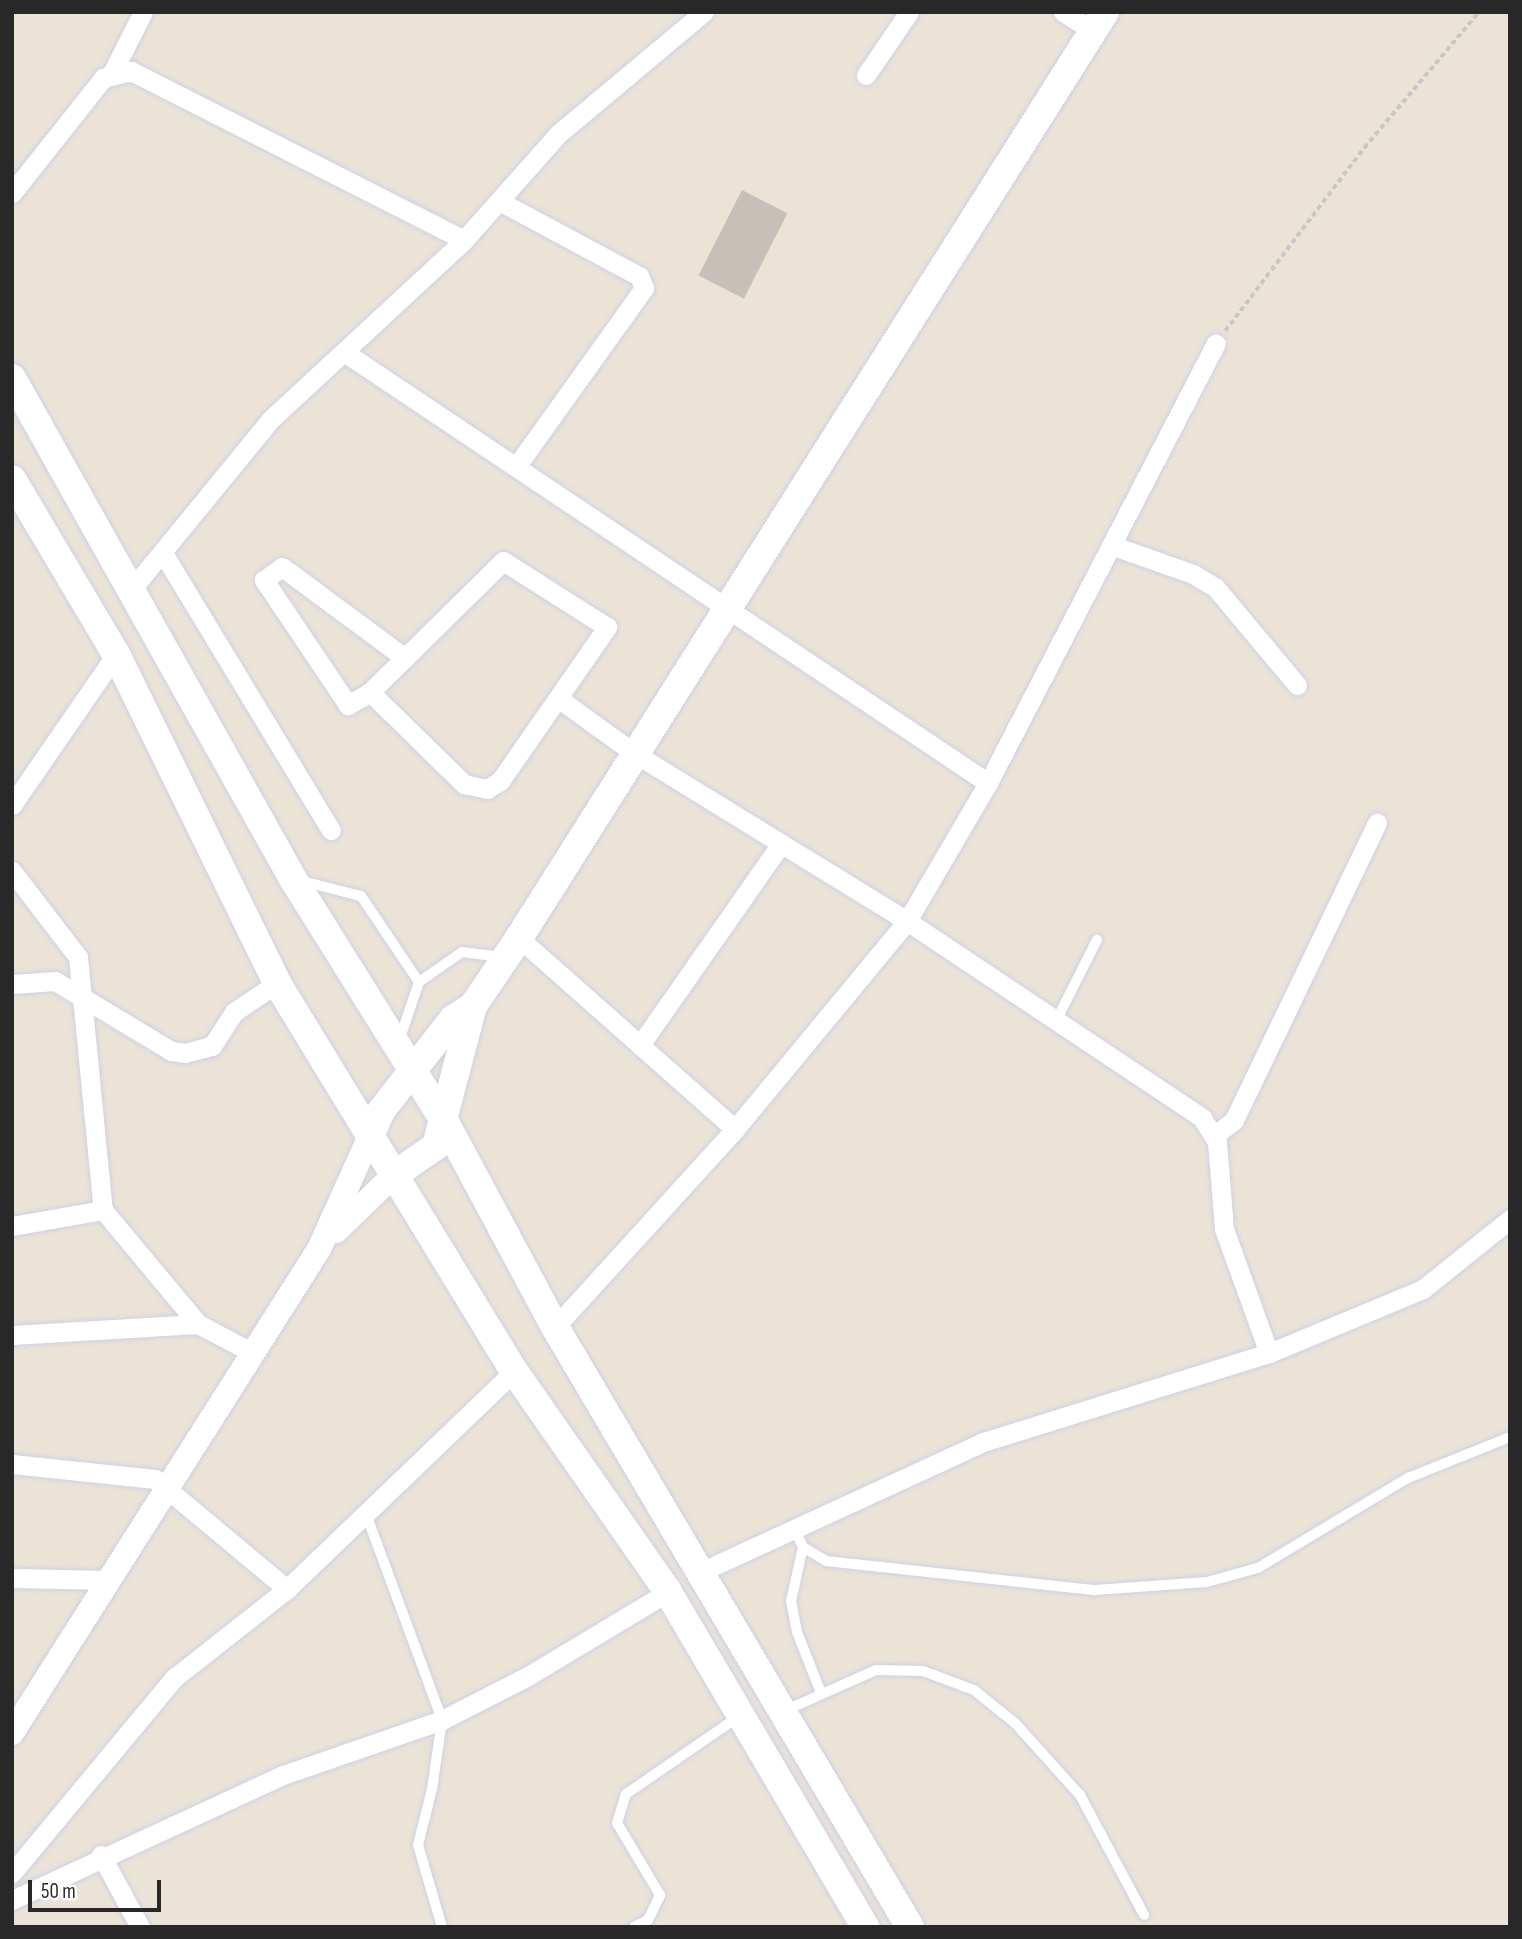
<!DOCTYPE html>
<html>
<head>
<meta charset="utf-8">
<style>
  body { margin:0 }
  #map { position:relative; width:1522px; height:1939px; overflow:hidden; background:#ece3d7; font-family:"Sofia Sans Condensed",sans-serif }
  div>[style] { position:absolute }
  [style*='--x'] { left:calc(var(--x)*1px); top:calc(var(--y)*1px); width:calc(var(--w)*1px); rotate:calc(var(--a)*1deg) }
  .building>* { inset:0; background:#c7c0b8; transform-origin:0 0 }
  .path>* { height:3.5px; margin-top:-1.75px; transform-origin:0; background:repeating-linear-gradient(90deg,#c7c7c7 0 5px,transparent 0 8.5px) }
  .roads { filter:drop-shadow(0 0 2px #cdd1e3) drop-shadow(0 0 2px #cdd1e3) }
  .service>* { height:10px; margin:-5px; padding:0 5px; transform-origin:5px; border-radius:5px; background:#fff }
  .minor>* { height:19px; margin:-9.5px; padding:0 9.5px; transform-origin:9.5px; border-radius:9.5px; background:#fff }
  .tertiary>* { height:24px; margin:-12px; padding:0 12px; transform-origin:12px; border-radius:12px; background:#fff }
  .secondary>* { height:28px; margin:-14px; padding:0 14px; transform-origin:14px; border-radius:14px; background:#fff }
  span { translate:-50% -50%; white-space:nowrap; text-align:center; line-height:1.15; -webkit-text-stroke:5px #fff; paint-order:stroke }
  .frame { position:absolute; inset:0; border:14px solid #282828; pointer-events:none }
  .scale { position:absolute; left:28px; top:1880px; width:133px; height:32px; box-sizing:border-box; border:4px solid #282828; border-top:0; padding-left:9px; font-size:21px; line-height:24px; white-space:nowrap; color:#282828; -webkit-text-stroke:5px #fff; paint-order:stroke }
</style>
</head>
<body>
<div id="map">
  <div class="building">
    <div style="left:742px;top:190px;width:51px;height:96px;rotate:27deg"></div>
  </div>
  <div class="path">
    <div style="--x:1225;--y:331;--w:230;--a:-52.8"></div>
    <div style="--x:1364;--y:148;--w:178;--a:-49.8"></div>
  </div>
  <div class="roads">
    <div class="service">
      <div style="--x:302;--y:881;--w:61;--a:14.3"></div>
      <div style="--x:361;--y:896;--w:104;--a:56"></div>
      <div style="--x:419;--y:982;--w:62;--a:108.7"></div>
      <div style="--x:419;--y:982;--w:52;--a:-34.9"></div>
      <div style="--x:462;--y:952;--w:40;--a:7.1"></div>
      <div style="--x:1056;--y:1021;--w:91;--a:-63.2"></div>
      <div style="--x:366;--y:1514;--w:220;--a:69.7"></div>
      <div style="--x:442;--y:1720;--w:70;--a:98.2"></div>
      <div style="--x:432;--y:1789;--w:58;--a:104"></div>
      <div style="--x:418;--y:1845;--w:85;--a:73.7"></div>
      <div style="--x:794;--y:1529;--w:20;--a:63"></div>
      <div style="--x:803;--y:1547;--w:27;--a:31"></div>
      <div style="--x:826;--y:1561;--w:271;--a:6.2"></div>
      <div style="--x:1095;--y:1590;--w:112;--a:-4.1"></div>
      <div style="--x:1207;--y:1582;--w:53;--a:-15.4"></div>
      <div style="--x:1258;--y:1568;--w:175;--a:-31"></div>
      <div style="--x:1408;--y:1478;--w:110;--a:-21.9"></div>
      <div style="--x:803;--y:1547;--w:55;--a:102.5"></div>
      <div style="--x:791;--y:1601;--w:32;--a:79"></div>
      <div style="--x:797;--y:1632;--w:66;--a:68.5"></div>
      <div style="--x:784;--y:1711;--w:101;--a:-24"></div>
      <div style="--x:876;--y:1670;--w:47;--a:1.2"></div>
      <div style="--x:923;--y:1671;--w:54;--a:20.4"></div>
      <div style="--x:974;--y:1690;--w:54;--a:39"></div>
      <div style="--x:1016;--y:1724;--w:96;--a:48"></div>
      <div style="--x:1080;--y:1795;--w:136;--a:61.9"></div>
      <div style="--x:634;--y:1927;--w:16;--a:-27"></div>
      <div style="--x:648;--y:1920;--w:28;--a:-64"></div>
      <div style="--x:660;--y:1895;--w:84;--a:-120.8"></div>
      <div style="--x:617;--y:1823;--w:30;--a:-73"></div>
      <div style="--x:626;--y:1794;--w:136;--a:-34.5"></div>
    </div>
    <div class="minor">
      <div style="--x:1063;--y:12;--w:36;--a:32"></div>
      <div style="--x:112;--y:73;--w:68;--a:-63.1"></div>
      <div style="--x:866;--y:75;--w:76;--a:-55.7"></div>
      <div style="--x:12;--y:193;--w:147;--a:-51.6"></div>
      <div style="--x:103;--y:78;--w:29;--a:-14"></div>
      <div style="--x:131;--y:71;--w:373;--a:26.9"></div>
      <div style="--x:499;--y:201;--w:159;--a:28.2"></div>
      <div style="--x:639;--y:276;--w:13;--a:67"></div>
      <div style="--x:644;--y:288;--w:220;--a:125.6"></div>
      <div style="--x:344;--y:352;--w:775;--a:33.79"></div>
      <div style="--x:1111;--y:545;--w:87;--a:19.5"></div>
      <div style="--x:1193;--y:574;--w:26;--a:31"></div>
      <div style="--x:1215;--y:587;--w:128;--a:50.1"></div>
      <div style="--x:163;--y:553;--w:324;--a:58.8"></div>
      <div style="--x:131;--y:590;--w:221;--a:-50.7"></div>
      <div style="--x:271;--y:419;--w:263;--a:-42.8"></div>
      <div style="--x:464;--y:240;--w:142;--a:-48.4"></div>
      <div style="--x:558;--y:134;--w:190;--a:-39.9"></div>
      <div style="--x:370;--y:692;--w:132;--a:44.4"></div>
      <div style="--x:464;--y:784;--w:24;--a:12"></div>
      <div style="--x:487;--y:789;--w:15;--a:-32"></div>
      <div style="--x:500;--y:781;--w:188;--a:-55.2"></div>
      <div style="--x:607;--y:627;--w:123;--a:-147.6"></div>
      <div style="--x:503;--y:561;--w:187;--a:135.4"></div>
      <div style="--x:370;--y:692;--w:26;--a:149"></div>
      <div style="--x:348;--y:705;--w:151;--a:-123.9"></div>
      <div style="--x:264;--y:580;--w:22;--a:-36"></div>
      <div style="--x:282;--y:567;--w:153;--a:36.5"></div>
      <div style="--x:558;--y:698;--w:94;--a:35.9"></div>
      <div style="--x:634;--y:753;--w:321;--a:31.6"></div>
      <div style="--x:907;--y:921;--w:355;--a:33.7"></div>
      <div style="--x:1202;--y:1118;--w:28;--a:58"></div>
      <div style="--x:1217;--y:1142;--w:87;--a:85.4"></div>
      <div style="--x:1224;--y:1229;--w:132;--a:70.1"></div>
      <div style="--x:1269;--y:1353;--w:300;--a:162.7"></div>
      <div style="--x:983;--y:1442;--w:309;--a:155.3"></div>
      <div style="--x:12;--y:805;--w:183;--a:-55.4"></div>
      <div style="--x:12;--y:871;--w:108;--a:52.5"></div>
      <div style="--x:78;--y:957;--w:254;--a:84.4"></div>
      <div style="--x:103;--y:1210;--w:148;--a:50.2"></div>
      <div style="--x:198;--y:1324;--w:62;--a:27.8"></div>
      <div style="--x:519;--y:938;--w:288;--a:41.5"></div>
      <div style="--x:12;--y:984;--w:43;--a:-4"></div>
      <div style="--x:55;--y:981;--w:135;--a:31.1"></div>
      <div style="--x:171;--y:1051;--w:14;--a:8"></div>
      <div style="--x:185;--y:1053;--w:28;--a:-15"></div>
      <div style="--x:212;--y:1046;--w:40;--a:-57.1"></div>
      <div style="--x:234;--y:1012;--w:52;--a:-34"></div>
      <div style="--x:640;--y:1045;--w:246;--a:-55"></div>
      <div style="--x:1215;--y:1135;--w:24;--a:-38"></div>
      <div style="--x:1234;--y:1120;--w:330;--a:-64.3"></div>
      <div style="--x:12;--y:1226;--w:92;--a:-10"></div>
      <div style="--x:555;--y:1327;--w:268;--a:-47.7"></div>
      <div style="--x:735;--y:1129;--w:270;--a:-50.4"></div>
      <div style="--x:907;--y:921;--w:160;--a:-59.6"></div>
      <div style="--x:988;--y:783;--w:495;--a:-62.6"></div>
      <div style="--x:12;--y:1335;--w:186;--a:-3.4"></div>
      <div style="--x:1269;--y:1353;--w:167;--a:-22.6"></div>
      <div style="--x:1423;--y:1289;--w:112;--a:-38.8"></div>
      <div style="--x:12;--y:1464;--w:144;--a:6"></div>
      <div style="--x:155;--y:1479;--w:172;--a:39.8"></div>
      <div style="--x:12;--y:1578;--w:98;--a:1.2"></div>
      <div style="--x:101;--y:1855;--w:82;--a:61.6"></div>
      <div style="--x:12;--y:1873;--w:254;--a:-50.3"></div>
      <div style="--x:174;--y:1678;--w:144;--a:-38.2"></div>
      <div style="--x:287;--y:1589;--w:315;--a:-43.8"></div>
      <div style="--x:12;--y:1900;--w:298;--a:-24.8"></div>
      <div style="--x:283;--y:1775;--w:168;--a:-19.1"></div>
      <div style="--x:442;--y:1720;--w:97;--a:-27.1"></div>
      <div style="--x:528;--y:1676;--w:163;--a:-31"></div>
    </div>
    <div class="tertiary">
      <div style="--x:336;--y:1231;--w:81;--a:-44"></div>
      <div style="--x:12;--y:1733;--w:573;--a:-57.61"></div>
      <div style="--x:319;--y:1249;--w:124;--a:-65.7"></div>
    </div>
    <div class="secondary">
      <div style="--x:12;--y:378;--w:574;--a:60.71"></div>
      <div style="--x:293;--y:879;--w:287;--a:58"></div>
      <div style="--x:445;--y:1122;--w:233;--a:61.8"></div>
      <div style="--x:555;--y:1327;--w:697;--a:59.39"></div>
      <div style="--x:12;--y:479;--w:204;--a:59.3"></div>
      <div style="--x:116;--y:654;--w:366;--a:63.9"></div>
      <div style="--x:277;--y:983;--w:455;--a:58.6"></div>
      <div style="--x:514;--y:1371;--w:269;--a:55.1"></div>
      <div style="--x:668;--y:1592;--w:389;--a:59.5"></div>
      <div style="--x:370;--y:1136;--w:27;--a:-66"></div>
      <div style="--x:381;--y:1111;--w:117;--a:-52"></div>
      <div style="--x:453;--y:1019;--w:24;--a:-33"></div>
      <div style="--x:473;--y:1006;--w:82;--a:-55.9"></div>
      <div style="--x:519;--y:938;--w:1096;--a:-57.67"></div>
      <div style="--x:394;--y:1175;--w:51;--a:-34.6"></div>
      <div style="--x:436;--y:1146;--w:145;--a:-75.2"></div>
    </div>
  </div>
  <div class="frame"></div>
  <div class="scale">50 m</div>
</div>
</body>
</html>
